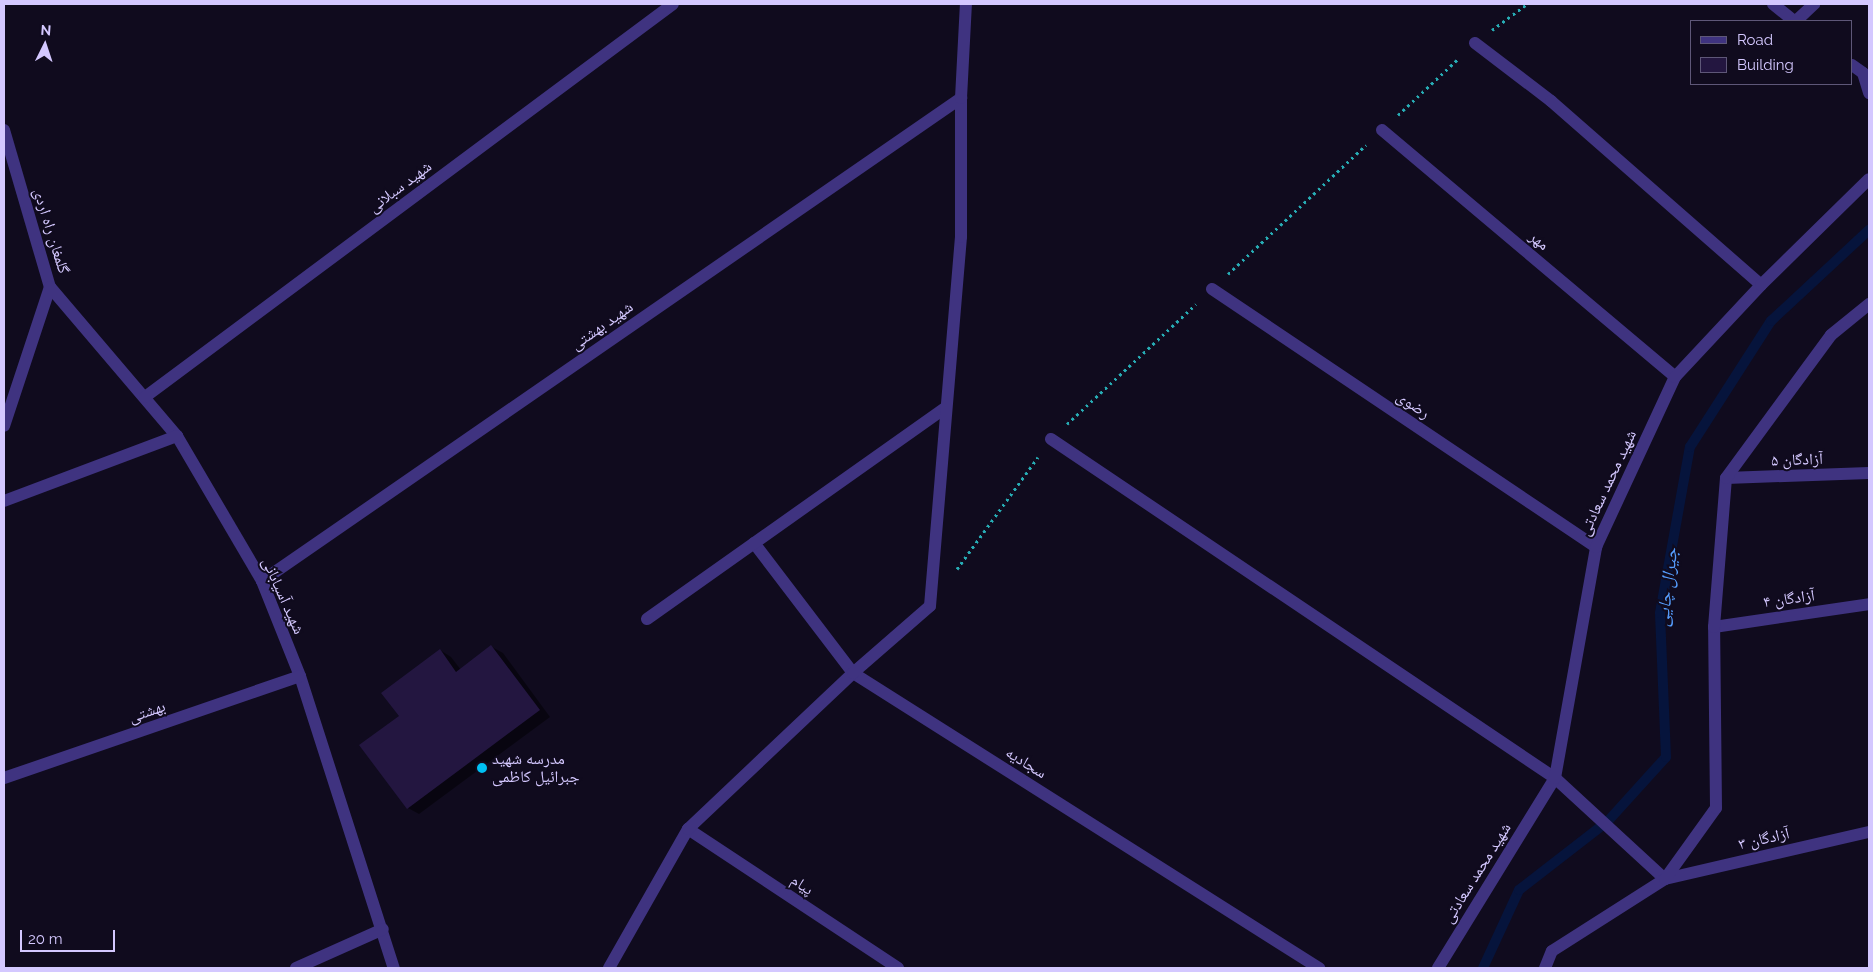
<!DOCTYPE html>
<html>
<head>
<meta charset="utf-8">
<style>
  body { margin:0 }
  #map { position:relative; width:1873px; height:972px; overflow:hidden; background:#100b1e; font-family:Raleway,"Noto Naskh Arabic",sans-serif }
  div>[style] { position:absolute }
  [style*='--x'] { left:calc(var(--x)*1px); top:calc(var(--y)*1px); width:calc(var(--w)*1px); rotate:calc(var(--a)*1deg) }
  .shadow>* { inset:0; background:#0007 }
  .stream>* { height:10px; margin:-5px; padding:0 5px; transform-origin:5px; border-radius:5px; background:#06143c }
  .building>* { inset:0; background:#231640 }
  .path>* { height:3px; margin-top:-1.5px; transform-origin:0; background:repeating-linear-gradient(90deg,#27adb5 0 2.5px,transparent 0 6.5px) }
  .minor>* { height:12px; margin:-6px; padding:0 6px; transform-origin:6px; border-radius:6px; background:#3f3380 }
  .dots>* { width:14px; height:14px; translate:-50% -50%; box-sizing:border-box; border:2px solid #100b1e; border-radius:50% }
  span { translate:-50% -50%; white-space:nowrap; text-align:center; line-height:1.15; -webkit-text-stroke:4px #100b1e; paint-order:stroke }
  .street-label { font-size:16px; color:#d4c8ff }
  .poi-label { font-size:16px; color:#d4c8ff }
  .left { translate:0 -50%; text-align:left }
  .water-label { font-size:18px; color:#569eff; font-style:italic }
  .frame { position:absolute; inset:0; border:5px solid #d4c8ff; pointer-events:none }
  .legend { position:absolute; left:1690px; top:20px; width:162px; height:65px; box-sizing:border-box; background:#100b1e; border:1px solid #5e5778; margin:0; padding:6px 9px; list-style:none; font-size:15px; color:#d4c8ff }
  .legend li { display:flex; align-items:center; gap:10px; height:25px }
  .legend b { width:25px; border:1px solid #5e5778 }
  .north { position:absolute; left:20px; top:20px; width:50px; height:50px; -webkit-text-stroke:4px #100b1e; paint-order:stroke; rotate:4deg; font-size:14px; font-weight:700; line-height:20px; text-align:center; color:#d4c8ff }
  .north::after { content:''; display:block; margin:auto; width:18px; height:22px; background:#d4c8ff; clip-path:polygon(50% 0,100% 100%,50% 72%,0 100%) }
  .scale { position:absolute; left:20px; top:930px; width:95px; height:22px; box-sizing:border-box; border:2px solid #d4c8ff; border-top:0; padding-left:6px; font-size:15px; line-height:18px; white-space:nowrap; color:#d4c8ff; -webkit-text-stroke:4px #100b1e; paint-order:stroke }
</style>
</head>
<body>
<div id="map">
  <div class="shadow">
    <div style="clip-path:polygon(492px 647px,503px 653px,550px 717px,419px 814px,408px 808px,400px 716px,440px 650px,451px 657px,461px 670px)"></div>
  </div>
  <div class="stream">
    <div style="--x:1483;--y:968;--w:86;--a:-65.2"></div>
    <div style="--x:1519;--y:890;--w:113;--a:-37.8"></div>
    <div style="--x:1608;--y:821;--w:86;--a:-47.8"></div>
    <div style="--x:1666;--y:757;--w:144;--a:-92.4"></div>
    <div style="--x:1660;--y:613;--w:169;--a:-79.8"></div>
    <div style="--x:1690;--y:447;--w:150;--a:-57.3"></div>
    <div style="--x:1771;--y:321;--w:134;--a:-42.9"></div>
  </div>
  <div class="building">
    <div style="clip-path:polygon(491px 645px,540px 710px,407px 809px,359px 745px,399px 716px,381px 693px,440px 649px,456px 672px)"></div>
  </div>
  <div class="path">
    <div style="--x:1492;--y:30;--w:44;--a:-36.6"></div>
    <div style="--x:1398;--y:115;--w:83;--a:-43.1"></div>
    <div style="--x:1228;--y:274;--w:189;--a:-43.1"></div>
    <div style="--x:1067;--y:424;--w:176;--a:-42.9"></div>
    <div style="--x:957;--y:569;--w:138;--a:-54.1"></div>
  </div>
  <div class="minor">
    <div style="--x:1773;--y:4;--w:27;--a:39"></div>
    <div style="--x:1796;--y:21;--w:25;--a:-43"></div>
    <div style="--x:1475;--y:43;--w:96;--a:37.3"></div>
    <div style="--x:1551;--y:101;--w:279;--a:41.2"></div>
    <div style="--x:1852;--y:65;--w:14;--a:36"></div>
    <div style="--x:1863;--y:73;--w:21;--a:73"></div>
    <div style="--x:4;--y:130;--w:164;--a:73.7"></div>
    <div style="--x:50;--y:287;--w:146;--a:108.3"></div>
    <div style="--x:1382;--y:130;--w:383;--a:40.1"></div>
    <div style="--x:50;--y:287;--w:196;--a:49.6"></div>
    <div style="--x:177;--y:436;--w:168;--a:59.6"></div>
    <div style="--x:262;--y:581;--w:102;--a:68.2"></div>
    <div style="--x:300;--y:676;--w:307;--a:72.2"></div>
    <div style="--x:1212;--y:289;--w:463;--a:33.9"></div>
    <div style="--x:145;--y:397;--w:658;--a:-36.66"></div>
    <div style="--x:1051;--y:439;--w:607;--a:33.93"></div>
    <div style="--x:1555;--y:778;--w:149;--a:42.6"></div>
    <div style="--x:1665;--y:879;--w:209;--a:-13"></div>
    <div style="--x:1726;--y:478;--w:143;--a:-2"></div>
    <div style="--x:4;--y:501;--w:185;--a:-20.6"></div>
    <div style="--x:754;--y:543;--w:163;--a:52.7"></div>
    <div style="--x:853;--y:673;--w:552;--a:32.34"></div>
    <div style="--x:262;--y:581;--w:850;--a:-34.64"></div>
    <div style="--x:647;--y:619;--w:365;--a:-35.3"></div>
    <div style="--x:1714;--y:627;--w:157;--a:-8.4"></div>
    <div style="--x:4;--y:778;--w:313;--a:-19"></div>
    <div style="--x:688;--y:829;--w:252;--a:33.5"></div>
    <div style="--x:296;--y:968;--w:95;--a:-24.1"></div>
    <div style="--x:609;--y:968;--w:160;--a:-60.4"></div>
    <div style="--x:688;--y:829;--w:227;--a:-43.4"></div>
    <div style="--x:853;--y:673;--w:102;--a:-41"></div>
    <div style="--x:930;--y:606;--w:370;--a:-85.2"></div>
    <div style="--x:961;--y:237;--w:139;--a:-90"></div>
    <div style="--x:961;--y:98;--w:94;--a:-87"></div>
    <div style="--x:1438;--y:968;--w:223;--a:-58.4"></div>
    <div style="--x:1555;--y:778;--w:235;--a:-79.9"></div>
    <div style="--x:1596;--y:547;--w:187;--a:-65.1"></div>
    <div style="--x:1675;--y:377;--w:126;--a:-46.9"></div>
    <div style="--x:1761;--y:285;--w:151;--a:-44.5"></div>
    <div style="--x:1545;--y:968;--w:18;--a:-68"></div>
    <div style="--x:1552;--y:951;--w:134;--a:-32.5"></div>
    <div style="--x:1665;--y:879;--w:87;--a:-54.3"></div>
    <div style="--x:1716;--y:808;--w:181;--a:-90.6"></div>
    <div style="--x:1714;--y:627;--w:149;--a:-85.4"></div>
    <div style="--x:1726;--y:478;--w:177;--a:-53.7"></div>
    <div style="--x:1831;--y:335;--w:49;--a:-39.2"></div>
  </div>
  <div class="dots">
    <div style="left:482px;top:768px;background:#00c0f3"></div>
  </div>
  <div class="street-label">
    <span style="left:400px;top:187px;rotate:-37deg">شهید سبلانی</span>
    <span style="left:51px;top:231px;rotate:73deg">گلمغان راه اردی</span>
    <span style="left:1539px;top:241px;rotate:40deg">مهر</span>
    <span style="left:602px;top:326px;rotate:-35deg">شهید بهشتی</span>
    <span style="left:1413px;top:405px;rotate:34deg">رضوی</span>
    <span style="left:1797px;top:460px;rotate:-2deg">آزادگان ۵</span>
    <span style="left:1608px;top:483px;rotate:-65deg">شهید محمد سعادتی</span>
    <span style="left:283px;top:596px;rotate:66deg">شهید آسیابانی</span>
    <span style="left:1789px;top:599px;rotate:-8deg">آزادگان ۴</span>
    <span style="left:147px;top:712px;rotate:-19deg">بهشتی</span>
    <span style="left:1026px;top:763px;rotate:32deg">سجادیه</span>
    <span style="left:1764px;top:839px;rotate:-13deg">آزادگان ۳</span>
    <span style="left:1477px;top:873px;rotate:-58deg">شهید محمد سعادتی</span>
    <span style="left:802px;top:885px;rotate:34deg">پیام</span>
  </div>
  <div class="poi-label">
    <span class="left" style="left:492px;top:768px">مدرسه شهید<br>جبرائیل کاظمی</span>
  </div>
  <div class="water-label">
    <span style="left:1667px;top:587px;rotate:-83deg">جیرال چایی</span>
  </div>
  <div class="frame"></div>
  <ul class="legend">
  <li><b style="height:6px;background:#3f3380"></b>Road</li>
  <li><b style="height:14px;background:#231640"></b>Building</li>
  </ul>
  <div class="north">N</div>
  <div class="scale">20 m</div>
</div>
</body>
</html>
